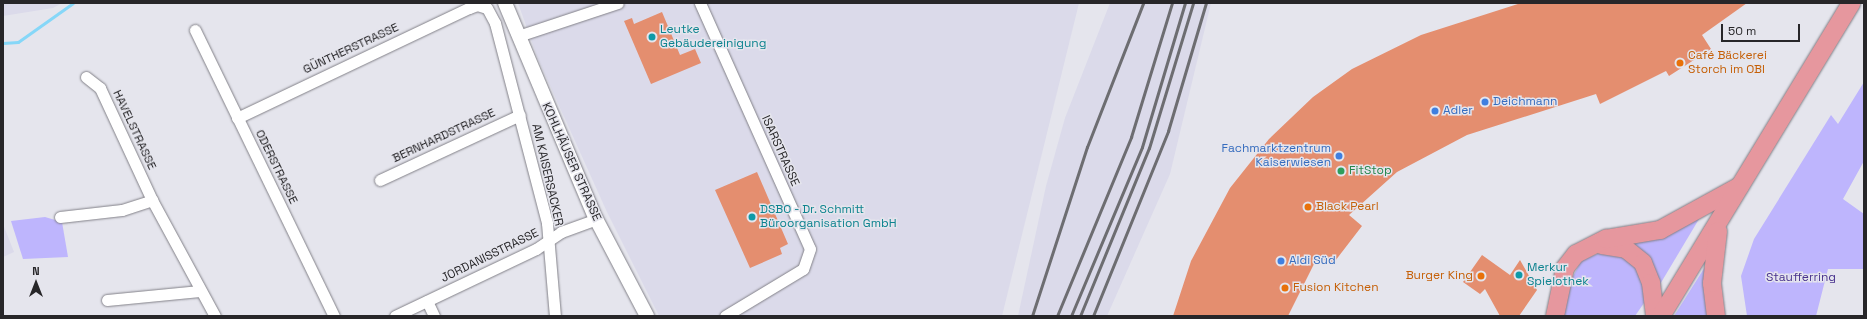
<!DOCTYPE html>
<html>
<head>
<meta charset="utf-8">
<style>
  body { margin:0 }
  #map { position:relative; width:1867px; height:319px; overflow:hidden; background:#e5e5ed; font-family:"Space Grotesk",sans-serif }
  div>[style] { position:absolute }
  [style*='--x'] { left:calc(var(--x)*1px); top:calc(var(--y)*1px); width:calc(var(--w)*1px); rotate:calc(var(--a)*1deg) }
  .built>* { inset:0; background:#dbdaea }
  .green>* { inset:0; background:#beb5fd }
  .stream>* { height:3px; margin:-1.5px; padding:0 1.5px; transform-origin:1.5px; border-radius:1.5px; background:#86d7f8 }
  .building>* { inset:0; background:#e48e6f }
  .roads { filter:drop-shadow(0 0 1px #828188) drop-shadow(0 0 1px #828188) }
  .minor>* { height:11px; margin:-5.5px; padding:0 5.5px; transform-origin:5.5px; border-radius:5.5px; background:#fff }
  .tertiary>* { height:14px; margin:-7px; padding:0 7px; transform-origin:7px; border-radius:7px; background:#fff }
  .trunk>* { height:18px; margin:-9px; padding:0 9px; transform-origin:9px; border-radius:9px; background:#e6979e }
  .rail>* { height:3px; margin:-1.5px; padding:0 1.5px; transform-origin:1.5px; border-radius:1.5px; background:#6d6d71 }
  .dots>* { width:11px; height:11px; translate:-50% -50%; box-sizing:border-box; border:2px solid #e5e5ed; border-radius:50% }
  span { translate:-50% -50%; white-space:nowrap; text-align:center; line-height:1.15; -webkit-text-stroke:3px #e5e5ed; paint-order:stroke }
  .culture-label { font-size:12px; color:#0d838f }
  .left { translate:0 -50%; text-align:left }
  .street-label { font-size:12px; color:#272629 }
  .food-label { font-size:12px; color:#c56008 }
  .right { translate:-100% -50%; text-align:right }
  .shop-label { font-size:12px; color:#366cbe }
  .leisure-label { font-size:12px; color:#27864d }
  .park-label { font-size:12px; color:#49338e }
  .frame { position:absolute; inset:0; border:4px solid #272629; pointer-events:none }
  .north { position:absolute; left:16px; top:263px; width:40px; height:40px; -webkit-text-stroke:3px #e5e5ed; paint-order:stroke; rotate:0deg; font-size:11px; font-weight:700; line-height:16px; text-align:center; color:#272629 }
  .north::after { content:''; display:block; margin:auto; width:14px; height:18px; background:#272629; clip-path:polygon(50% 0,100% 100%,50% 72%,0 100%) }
  .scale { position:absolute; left:1721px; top:24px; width:79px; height:18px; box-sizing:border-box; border:2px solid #272629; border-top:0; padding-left:5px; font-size:12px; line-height:14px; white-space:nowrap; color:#272629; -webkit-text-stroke:3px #e5e5ed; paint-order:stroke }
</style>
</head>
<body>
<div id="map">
  <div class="built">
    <div style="clip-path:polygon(3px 3px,62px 3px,53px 8px,3px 16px)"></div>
    <div style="clip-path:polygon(518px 3px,1079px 3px,1002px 316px,659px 316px,607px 212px,538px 59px)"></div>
    <div style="clip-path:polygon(1110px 3px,1211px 3px,1170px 174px,1107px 316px,1018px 316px,1046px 186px,1065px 118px)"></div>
    <div style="clip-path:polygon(3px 224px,14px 252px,3px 257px)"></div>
  </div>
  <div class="green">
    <div style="clip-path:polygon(1864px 82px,1864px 161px,1843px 199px,1864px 214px,1864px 269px,1828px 269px,1816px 316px,1747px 316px,1741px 276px,1754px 239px,1831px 115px,1838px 124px)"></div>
    <div style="clip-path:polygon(1702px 214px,1659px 286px,1630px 241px)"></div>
    <div style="clip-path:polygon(45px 217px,62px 222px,68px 257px,23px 259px,11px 221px)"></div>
    <div style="clip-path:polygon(1604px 251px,1616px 251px,1644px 273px,1644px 303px,1635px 316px,1562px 316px,1567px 288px,1581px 261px)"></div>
    <div style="clip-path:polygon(1710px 259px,1710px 316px,1674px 316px)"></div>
  </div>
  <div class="stream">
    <div style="--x:3;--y:43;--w:15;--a:-4"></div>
    <div style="--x:18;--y:42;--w:67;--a:-35.3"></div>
  </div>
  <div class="building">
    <div style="clip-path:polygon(1521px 3px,1747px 3px,1702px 35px,1711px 49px,1669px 76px,1666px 71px,1600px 104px,1596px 94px,1467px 135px,1397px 172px,1349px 215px,1362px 226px,1332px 265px,1318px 256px,1288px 316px,1173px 316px,1191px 261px,1230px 188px,1269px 139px,1313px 97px,1352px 69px,1421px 35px)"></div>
    <div style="clip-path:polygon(662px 12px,680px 55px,695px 49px,701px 63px,651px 84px,624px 21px,632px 18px,634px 24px)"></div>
    <div style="clip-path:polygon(757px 172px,788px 244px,780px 248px,782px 254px,750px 268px,715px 190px)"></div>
    <div style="clip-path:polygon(1482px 255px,1510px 275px,1520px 260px,1537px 290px,1519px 316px,1500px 316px,1485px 289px,1480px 294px,1463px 282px)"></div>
  </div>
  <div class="roads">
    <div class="minor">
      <div style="--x:700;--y:3;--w:269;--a:65.9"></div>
      <div style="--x:810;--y:249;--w:21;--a:109"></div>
      <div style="--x:803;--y:269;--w:91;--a:148.9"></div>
      <div style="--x:195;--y:30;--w:318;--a:64.1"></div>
      <div style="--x:518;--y:36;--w:105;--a:-18.3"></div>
      <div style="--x:86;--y:77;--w:18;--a:38"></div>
      <div style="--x:100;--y:88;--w:123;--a:65.1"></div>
      <div style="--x:152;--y:200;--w:132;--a:61.5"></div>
      <div style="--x:237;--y:118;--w:257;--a:-25.4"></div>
      <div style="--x:469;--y:8;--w:9;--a:-21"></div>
      <div style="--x:477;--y:5;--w:10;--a:17"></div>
      <div style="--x:487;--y:8;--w:17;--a:62"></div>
      <div style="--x:495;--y:23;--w:207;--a:75.4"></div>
      <div style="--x:547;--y:223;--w:93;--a:85.1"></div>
      <div style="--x:380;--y:180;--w:154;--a:-24.9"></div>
      <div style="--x:60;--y:217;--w:62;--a:-6.4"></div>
      <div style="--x:122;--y:210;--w:32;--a:-18"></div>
      <div style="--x:107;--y:300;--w:93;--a:-5.5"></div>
      <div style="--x:427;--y:301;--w:17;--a:65"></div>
      <div style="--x:395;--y:316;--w:156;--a:-25.4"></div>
      <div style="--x:536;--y:249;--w:30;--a:-34"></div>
      <div style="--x:561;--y:232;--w:37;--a:-20"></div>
    </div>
    <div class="tertiary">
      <div style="--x:505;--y:3;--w:234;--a:67.2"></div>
      <div style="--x:596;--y:219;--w:110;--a:62.3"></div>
    </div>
    <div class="trunk">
      <div style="--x:1602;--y:245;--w:24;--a:9"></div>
      <div style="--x:1626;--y:249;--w:22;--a:39"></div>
      <div style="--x:1643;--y:263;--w:22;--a:68"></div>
      <div style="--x:1651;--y:283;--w:33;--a:83"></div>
      <div style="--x:1555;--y:316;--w:49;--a:-78.2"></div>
      <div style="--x:1565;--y:268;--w:18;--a:-52"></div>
      <div style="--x:1576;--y:254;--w:34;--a:-27"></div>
      <div style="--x:1606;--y:239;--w:55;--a:-9.5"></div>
      <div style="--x:1660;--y:230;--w:91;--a:-28.8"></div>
      <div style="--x:1661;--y:316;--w:366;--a:-58.7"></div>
      <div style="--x:1716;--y:316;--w:33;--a:-97"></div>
      <div style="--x:1712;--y:283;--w:52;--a:-83.4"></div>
    </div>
  </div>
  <div class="rail">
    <div style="--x:1032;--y:316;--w:178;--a:-72"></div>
    <div style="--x:1087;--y:147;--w:155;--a:-68.7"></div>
    <div style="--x:1057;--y:316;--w:194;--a:-67.5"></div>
    <div style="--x:1131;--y:137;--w:140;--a:-73"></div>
    <div style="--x:1071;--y:316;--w:183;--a:-67.2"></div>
    <div style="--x:1142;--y:147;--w:150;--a:-73.4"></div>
    <div style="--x:1080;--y:316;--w:182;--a:-67.7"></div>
    <div style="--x:1149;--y:148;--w:152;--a:-73.1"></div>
    <div style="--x:1093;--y:316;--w:200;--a:-67.9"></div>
    <div style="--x:1168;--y:131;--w:134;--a:-73.5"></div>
  </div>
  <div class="dots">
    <div style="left:652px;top:37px;background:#0f9aa8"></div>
    <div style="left:1680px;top:63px;background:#e8710a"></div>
    <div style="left:1485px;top:102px;background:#3f7fe0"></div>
    <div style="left:1435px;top:111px;background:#3f7fe0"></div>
    <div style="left:1339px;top:156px;background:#3f7fe0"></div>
    <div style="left:1341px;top:171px;background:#2e9e5b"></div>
    <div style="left:1308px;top:207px;background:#e8710a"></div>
    <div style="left:752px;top:217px;background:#0f9aa8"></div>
    <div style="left:1281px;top:261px;background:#3f7fe0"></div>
    <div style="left:1519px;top:275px;background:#0f9aa8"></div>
    <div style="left:1481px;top:276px;background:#e8710a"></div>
    <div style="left:1285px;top:288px;background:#e8710a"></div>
  </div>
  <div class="culture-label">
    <span class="left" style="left:660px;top:37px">Leutke<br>Gebäudereinigung</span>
    <span class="left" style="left:760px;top:217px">DSBO - Dr. Schmitt<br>Büroorganisation GmbH</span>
    <span class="left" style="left:1527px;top:275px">Merkur<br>Spielothek</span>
  </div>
  <div class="street-label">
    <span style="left:351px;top:49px;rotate:-25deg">GÜNTHERSTRASSE</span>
    <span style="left:134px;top:130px;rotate:65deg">HAVELSTRASSE</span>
    <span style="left:444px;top:136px;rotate:-25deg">BERNHARDSTRASSE</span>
    <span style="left:780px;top:151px;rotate:66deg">ISARSTRASSE</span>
    <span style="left:571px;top:162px;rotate:66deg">KOHLHÄUSER STRASSE</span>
    <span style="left:276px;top:167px;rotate:64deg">ODERSTRASSE</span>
    <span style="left:547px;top:175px;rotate:77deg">AM KAISERSACKER</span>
    <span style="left:490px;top:256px;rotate:-26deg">JORDANISSTRASSE</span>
  </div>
  <div class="food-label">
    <span class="left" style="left:1688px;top:63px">Café Bäckerei<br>Storch im OBI</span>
    <span class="left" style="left:1316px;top:207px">Black Pearl</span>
    <span class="right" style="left:1473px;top:276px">Burger King</span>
    <span class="left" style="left:1293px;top:288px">Fusion Kitchen</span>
  </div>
  <div class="shop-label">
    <span class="left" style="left:1493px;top:102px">Deichmann</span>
    <span class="left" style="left:1443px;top:111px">Adler</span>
    <span class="right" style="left:1331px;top:156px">Fachmarktzentrum<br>Kaiserwiesen</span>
    <span class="left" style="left:1289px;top:261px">Aldi Süd</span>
  </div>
  <div class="leisure-label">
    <span class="left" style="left:1349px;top:171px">FitStop</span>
  </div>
  <div class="park-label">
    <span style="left:1801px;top:278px">Staufferring</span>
  </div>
  <div class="frame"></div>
  <div class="north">N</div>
  <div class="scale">50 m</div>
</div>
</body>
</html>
